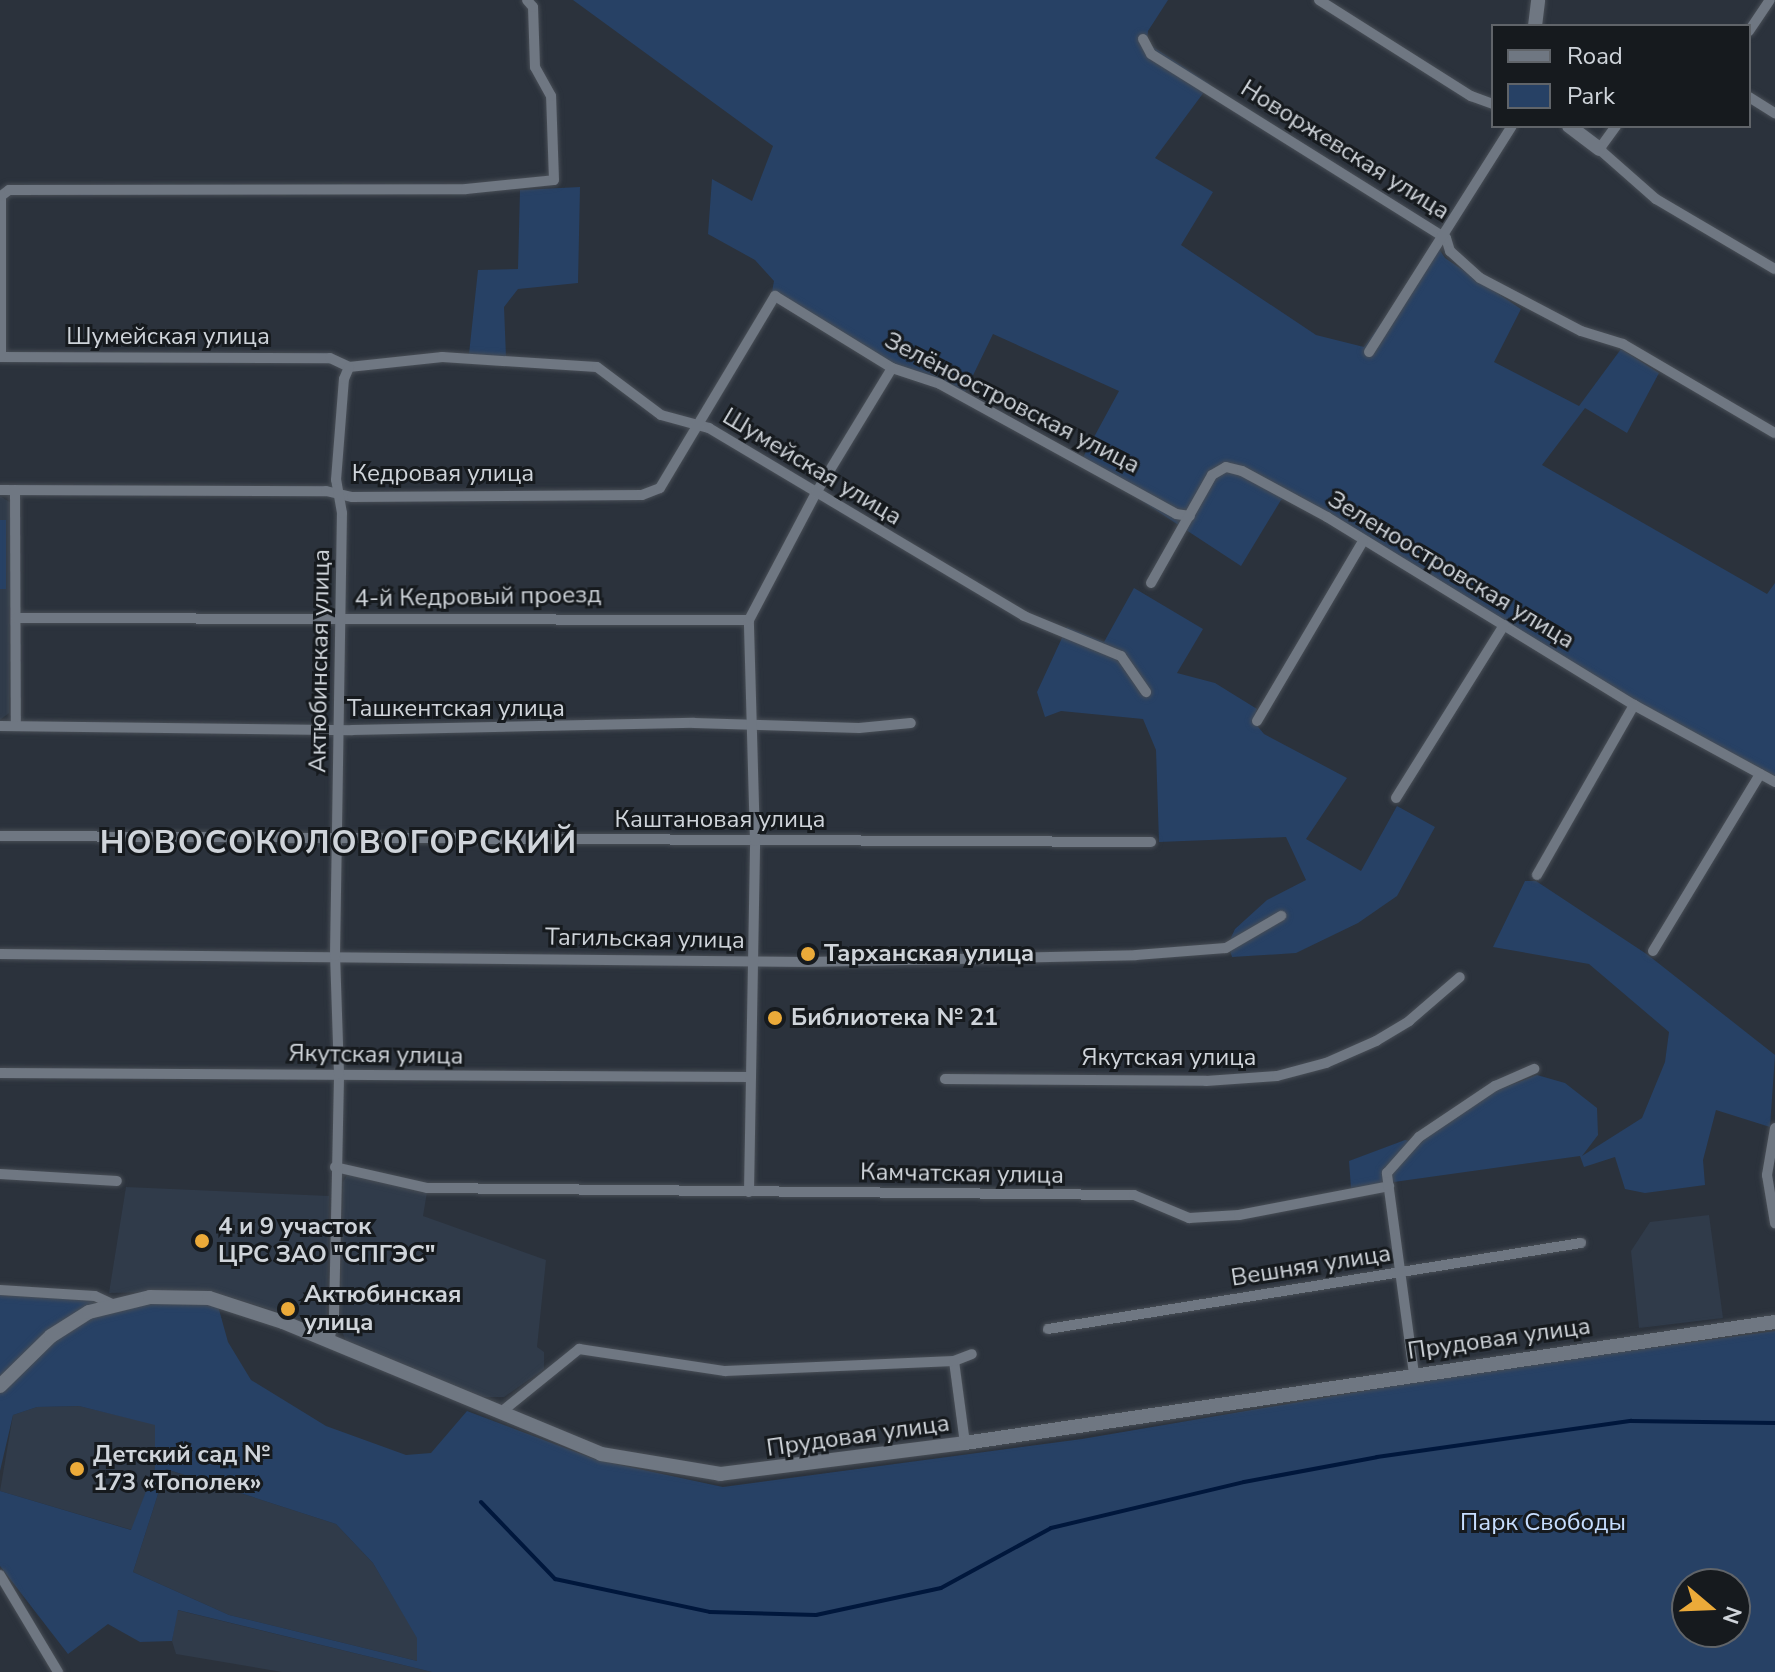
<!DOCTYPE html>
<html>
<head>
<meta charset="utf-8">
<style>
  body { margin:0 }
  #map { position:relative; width:1775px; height:1672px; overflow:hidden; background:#2b323c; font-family:"Nunito Sans",sans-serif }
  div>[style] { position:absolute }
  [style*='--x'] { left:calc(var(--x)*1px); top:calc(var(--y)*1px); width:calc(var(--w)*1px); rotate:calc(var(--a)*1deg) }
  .built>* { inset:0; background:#303b4a }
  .green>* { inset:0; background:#274165; transform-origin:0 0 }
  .stream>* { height:4px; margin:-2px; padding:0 2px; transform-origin:2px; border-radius:2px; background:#00173c }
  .roads { filter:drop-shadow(0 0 2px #484e56) drop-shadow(0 0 2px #484e56) }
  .minor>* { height:10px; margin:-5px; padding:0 5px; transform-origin:5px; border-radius:5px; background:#6f7782 }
  .tertiary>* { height:14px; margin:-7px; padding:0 7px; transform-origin:7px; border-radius:7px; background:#6f7782 }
  .secondary>* { height:14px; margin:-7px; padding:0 7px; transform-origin:7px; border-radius:7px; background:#6f7782 }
  .dots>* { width:22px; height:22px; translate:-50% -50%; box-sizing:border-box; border:4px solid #161a1e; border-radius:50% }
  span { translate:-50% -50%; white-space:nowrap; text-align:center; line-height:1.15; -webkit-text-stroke:6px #161a1e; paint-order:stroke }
  .street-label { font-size:24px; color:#cfd4da }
  .poi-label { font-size:24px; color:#cfd4da; font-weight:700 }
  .left { translate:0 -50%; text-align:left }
  .park-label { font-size:24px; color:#c7deff }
  .district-label { font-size:32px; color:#cfd4da; font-weight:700; letter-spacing:2px }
  .legend { position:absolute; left:1491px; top:24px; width:260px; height:104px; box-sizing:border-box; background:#161a1e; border:2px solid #606469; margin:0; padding:10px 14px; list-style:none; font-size:24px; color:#cfd4da }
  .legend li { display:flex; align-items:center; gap:16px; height:40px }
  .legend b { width:40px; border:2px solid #606469 }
  .north { position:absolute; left:1671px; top:1568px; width:80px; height:80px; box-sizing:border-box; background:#161a1e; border:2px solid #606469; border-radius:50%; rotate:109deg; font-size:22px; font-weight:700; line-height:32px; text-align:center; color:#cfd4da }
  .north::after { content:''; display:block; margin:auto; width:28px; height:36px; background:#ebaa39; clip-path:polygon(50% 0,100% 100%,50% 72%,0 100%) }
</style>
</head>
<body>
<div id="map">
  <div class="built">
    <div style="clip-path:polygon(0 496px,11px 503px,9px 713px,0 720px)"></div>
    <div style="clip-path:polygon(348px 1174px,427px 1192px,423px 1216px,546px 1260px,537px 1347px,544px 1352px,544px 1369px,504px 1397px,478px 1397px,346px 1341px,340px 1327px,343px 1182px)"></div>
    <div style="clip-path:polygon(126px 1187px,329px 1196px,327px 1317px,321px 1325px,210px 1291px,109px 1293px)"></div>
    <div style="clip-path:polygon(1709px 1215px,1723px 1318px,1639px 1328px,1631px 1251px,1650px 1222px)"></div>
    <div style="clip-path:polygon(79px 1406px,155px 1424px,155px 1468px,132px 1530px,0 1491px,13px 1415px,37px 1407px)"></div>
    <div style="clip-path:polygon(166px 1469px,336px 1524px,373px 1563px,418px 1638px,417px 1661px,229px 1615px,133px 1572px)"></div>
    <div style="clip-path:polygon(177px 1610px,432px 1672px,282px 1672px,176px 1654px,172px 1641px)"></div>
  </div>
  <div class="green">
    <div style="clip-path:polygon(573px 0,1168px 0,1148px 31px,1147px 43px,1210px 84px,1155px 158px,1213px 192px,1181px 245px,1316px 335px,1364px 347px,1437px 246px,1445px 258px,1521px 309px,1494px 362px,1579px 406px,1621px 349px,1659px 373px,1627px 433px,1585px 408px,1542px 465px,1767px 594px,1775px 583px,1775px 776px,1635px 701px,1298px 495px,1281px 500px,1241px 566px,1081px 461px,1119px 391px,993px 334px,963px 396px,894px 364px,772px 292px,774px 281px,755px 260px,708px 234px,712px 179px,752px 201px,773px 146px)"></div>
    <div style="clip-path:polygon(580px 187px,578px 283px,518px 289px,504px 307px,506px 357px,469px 354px,478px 270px,518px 269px,520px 190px)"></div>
    <div style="left:0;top:520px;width:6px;height:69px"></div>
    <div style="clip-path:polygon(1134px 588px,1203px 629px,1177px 673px,1215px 683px,1257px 709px,1254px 722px,1264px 734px,1347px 778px,1306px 839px,1361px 871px,1397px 806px,1435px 827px,1397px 896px,1358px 923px,1296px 953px,1232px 957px,1228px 944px,1235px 929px,1267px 900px,1306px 880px,1286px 837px,1159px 842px,1156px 750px,1143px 719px,1061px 711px,1045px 717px,1037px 692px,1067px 627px,1104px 642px)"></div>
    <div style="clip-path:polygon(1525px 881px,1536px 881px,1648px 955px,1775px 1055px,1770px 1127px,1716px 1110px,1703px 1160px,1705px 1185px,1645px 1193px,1625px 1189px,1615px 1157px,1584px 1167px,1580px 1156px,1351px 1188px,1349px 1161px,1405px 1140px,1419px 1143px,1495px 1091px,1537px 1075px,1565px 1083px,1597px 1108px,1598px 1135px,1582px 1156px,1642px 1118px,1665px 1062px,1669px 1032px,1589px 964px,1493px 947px)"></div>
    <div style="clip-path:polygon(0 1295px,100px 1301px,50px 1329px,0 1376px)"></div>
    <div style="clip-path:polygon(evenodd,150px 1301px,218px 1306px,228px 1342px,251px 1380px,326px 1426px,406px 1455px,431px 1453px,467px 1411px,597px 1460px,723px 1487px,1082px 1439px,1480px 1371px,1775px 1331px,1775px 1672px,432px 1672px,178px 1610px,172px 1641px,140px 1642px,108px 1624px,68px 1654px,0 1566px,0 1491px,131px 1530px,155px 1468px,155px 1425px,79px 1406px,37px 1407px,13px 1415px,0 1471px,0 1393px,58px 1338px,94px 1316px,150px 1301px,166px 1469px,336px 1524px,373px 1563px,417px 1638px,417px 1661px,229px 1615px,133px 1572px,166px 1469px,150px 1301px,1687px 1584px,1735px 1584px,1735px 1632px,1687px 1632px,1687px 1584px)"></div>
  </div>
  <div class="stream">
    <div style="--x:481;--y:1502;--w:107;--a:46.1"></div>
    <div style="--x:555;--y:1579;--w:158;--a:12"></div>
    <div style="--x:710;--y:1612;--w:106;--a:1.6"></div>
    <div style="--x:816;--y:1615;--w:128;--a:-12.2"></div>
    <div style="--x:941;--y:1588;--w:125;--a:-28.6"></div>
    <div style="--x:1051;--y:1528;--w:198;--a:-13.4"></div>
    <div style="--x:1244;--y:1482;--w:135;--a:-10.6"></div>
    <div style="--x:1377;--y:1457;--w:257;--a:-8.1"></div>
    <div style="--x:1631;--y:1421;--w:144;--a:0.8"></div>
  </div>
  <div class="roads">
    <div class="minor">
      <div style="--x:1319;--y:0;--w:180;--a:32.3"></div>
      <div style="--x:1471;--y:96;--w:23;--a:20"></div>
      <div style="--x:1749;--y:31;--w:37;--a:-56"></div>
      <div style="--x:1143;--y:39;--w:17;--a:62"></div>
      <div style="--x:1151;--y:54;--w:348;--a:32"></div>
      <div style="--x:1446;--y:238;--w:14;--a:73"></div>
      <div style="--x:1450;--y:251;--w:40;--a:42"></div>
      <div style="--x:1480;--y:278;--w:114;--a:27.7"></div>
      <div style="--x:1581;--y:331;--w:44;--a:17.2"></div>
      <div style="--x:1623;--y:344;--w:176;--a:30.4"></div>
      <div style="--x:1749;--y:97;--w:31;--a:32"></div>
      <div style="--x:1616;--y:126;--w:29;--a:126"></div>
      <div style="--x:1599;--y:149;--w:76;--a:41.3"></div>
      <div style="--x:1656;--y:199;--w:138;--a:30.5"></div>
      <div style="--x:1369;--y:352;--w:267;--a:-57.7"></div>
      <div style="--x:0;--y:357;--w:330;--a:0.2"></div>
      <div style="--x:330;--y:358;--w:21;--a:25"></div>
      <div style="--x:349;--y:367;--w:94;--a:-6.1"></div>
      <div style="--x:442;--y:357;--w:155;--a:3.7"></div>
      <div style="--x:597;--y:367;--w:80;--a:36.9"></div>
      <div style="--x:661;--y:415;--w:50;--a:15.2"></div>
      <div style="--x:709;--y:428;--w:367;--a:30.8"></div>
      <div style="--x:1024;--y:616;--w:105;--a:22.4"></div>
      <div style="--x:1121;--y:656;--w:44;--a:55.2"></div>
      <div style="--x:1;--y:357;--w:161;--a:-90"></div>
      <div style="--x:1;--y:196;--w:10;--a:-37"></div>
      <div style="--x:9;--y:190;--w:457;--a:-0.1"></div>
      <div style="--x:466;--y:189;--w:88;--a:-5.8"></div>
      <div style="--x:554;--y:180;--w:84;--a:-92"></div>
      <div style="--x:551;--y:96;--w:33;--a:-119"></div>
      <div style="--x:535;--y:67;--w:60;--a:-91.9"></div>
      <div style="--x:533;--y:7;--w:9;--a:-131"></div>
      <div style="--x:0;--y:490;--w:326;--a:0.2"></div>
      <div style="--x:326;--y:491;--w:27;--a:13"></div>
      <div style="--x:352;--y:497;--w:290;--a:-0.4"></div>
      <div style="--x:642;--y:495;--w:19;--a:-21"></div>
      <div style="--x:660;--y:488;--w:224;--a:-59.1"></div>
      <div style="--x:775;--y:296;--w:137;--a:31.6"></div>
      <div style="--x:892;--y:368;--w:51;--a:18.4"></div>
      <div style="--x:940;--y:384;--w:269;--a:28.8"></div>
      <div style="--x:1176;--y:514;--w:14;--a:8"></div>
      <div style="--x:15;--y:490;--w:236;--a:89.8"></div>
      <div style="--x:1151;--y:583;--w:124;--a:-60.5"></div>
      <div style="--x:1212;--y:475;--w:16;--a:-30"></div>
      <div style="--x:1226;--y:467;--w:16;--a:14"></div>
      <div style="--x:1242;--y:471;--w:97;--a:28.4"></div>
      <div style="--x:1327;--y:517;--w:360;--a:31.5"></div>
      <div style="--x:1634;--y:705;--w:161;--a:28.6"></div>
      <div style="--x:16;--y:618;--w:733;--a:0.16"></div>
      <div style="--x:1257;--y:721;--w:209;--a:-59.5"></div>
      <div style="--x:0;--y:726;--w:352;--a:0.7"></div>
      <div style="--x:352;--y:730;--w:342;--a:-1.2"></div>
      <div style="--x:694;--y:723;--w:165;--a:1.7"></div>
      <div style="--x:859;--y:728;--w:52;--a:-5.5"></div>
      <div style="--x:1396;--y:798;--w:204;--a:-58"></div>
      <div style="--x:0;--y:836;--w:1151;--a:0.3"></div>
      <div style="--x:1537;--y:875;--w:196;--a:-60.3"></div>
      <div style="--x:1653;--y:951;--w:207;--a:-58.8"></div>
      <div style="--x:0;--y:954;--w:808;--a:0.57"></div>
      <div style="--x:808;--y:962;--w:328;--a:-1.2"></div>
      <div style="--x:1136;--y:955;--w:90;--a:-4.4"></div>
      <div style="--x:1226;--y:948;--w:64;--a:-30.2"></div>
      <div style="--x:0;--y:1073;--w:751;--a:0.31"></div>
      <div style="--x:945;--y:1079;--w:261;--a:0.4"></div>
      <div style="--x:1206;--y:1081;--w:71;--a:-4"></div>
      <div style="--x:1277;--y:1076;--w:51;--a:-14.9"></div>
      <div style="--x:1326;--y:1063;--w:55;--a:-23.7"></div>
      <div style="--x:1376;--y:1041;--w:39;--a:-31"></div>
      <div style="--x:1409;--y:1021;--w:67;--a:-40.8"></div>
      <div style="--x:1775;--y:1128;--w:48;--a:99.7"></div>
      <div style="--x:1767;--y:1175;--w:49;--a:80.5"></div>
      <div style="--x:335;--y:1167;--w:94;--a:12.9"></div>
      <div style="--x:427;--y:1188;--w:707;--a:0.57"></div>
      <div style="--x:1134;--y:1195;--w:60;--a:22.7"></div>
      <div style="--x:1189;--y:1218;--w:50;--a:-3.4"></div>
      <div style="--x:1239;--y:1215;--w:153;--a:-10.9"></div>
      <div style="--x:0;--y:1174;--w:117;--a:3.4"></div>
      <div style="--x:749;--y:1192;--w:351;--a:-89"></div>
      <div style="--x:755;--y:841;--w:221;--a:-91.6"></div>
      <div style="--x:749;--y:620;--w:144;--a:-62.2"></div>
      <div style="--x:816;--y:493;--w:146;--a:-58.7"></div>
      <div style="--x:0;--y:1290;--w:95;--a:3.6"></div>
      <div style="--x:95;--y:1296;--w:19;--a:25"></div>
      <div style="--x:1048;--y:1329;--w:540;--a:-9.17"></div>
      <div style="--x:329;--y:1342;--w:26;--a:-79"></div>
      <div style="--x:334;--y:1316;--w:242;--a:-88.8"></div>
      <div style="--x:339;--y:1074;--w:118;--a:-91.9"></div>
      <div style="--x:335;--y:956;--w:443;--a:-89.1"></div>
      <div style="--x:342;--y:513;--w:34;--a:-100"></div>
      <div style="--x:336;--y:480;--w:101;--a:-85.5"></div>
      <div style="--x:344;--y:379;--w:13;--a:-67"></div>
      <div style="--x:954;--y:1361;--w:83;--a:82.4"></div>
      <div style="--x:1414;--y:1374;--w:203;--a:-97.7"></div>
      <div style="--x:1387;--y:1173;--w:48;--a:-48.4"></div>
      <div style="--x:1419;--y:1137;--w:92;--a:-33.9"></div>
      <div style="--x:1495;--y:1086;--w:43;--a:-23.6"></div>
      <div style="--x:500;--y:1413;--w:102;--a:-39"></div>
      <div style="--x:579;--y:1349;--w:148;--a:8.6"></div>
      <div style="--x:725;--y:1371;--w:229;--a:-2.5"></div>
      <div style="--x:954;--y:1361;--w:19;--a:-21"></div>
      <div style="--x:0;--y:1575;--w:113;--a:59.1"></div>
    </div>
    <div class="tertiary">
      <div style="--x:1535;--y:26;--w:26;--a:-83"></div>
      <div style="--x:1569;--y:126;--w:38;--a:37"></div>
    </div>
    <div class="secondary">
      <div style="--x:0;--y:1386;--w:71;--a:-44.4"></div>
      <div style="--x:51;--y:1336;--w:45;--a:-32.3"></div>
      <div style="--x:89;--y:1312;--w:63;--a:-13.8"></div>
      <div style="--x:150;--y:1297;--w:59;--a:1"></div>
      <div style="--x:209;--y:1298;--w:78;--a:18"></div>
      <div style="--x:283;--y:1322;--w:344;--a:22.5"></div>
      <div style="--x:601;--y:1454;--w:121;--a:9.5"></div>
      <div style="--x:720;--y:1474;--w:247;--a:-7.2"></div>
      <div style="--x:965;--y:1443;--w:819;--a:-8.5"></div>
    </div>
  </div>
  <div class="dots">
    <div style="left:808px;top:954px;background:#ebaa39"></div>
    <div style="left:775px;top:1018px;background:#ebaa39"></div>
    <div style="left:202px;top:1241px;background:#ebaa39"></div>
    <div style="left:288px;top:1309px;background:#ebaa39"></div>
    <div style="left:77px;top:1469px;background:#ebaa39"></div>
  </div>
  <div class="street-label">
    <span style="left:1345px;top:150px;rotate:32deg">Новоржевская улица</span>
    <span style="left:168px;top:337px">Шумейская улица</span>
    <span style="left:1012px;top:403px;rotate:27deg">Зелёноостровская улица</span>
    <span style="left:812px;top:467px;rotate:31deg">Шумейская улица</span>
    <span style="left:443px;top:474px">Кедровая улица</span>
    <span style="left:1451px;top:570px;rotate:31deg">Зеленоостровская улица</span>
    <span style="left:478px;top:597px;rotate:-1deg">4-й Кедровый проезд</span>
    <span style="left:320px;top:661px;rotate:-89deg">Актюбинская улица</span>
    <span style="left:456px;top:709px">Ташкентская улица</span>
    <span style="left:720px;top:820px">Каштановая улица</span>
    <span style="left:645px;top:939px;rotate:1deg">Тагильская улица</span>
    <span style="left:376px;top:1055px;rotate:1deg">Якутская улица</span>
    <span style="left:1169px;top:1058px">Якутская улица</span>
    <span style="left:962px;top:1174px;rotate:1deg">Камчатская улица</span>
    <span style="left:1311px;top:1266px;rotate:-9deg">Вешняя улица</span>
    <span style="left:1499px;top:1339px;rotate:-8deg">Прудовая улица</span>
    <span style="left:858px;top:1436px;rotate:-8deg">Прудовая улица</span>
  </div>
  <div class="poi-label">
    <span class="left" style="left:824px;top:954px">Тарханская улица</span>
    <span class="left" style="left:791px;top:1018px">Библиотека № 21</span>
    <span class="left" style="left:218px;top:1241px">4 и 9 участок<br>ЦРС ЗАО "СПГЭС"</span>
    <span class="left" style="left:304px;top:1309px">Актюбинская<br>улица</span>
    <span class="left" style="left:93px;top:1469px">Детский сад №<br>173 «Тополек»</span>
  </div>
  <div class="park-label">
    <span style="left:1543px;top:1523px">Парк Свободы</span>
  </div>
  <div class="district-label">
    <span style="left:339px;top:843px">НОВОСОКОЛОВОГОРСКИЙ</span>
  </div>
  <ul class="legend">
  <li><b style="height:10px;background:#6f7782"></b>Road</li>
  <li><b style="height:22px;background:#274165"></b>Park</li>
  </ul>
  <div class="north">N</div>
</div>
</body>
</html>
